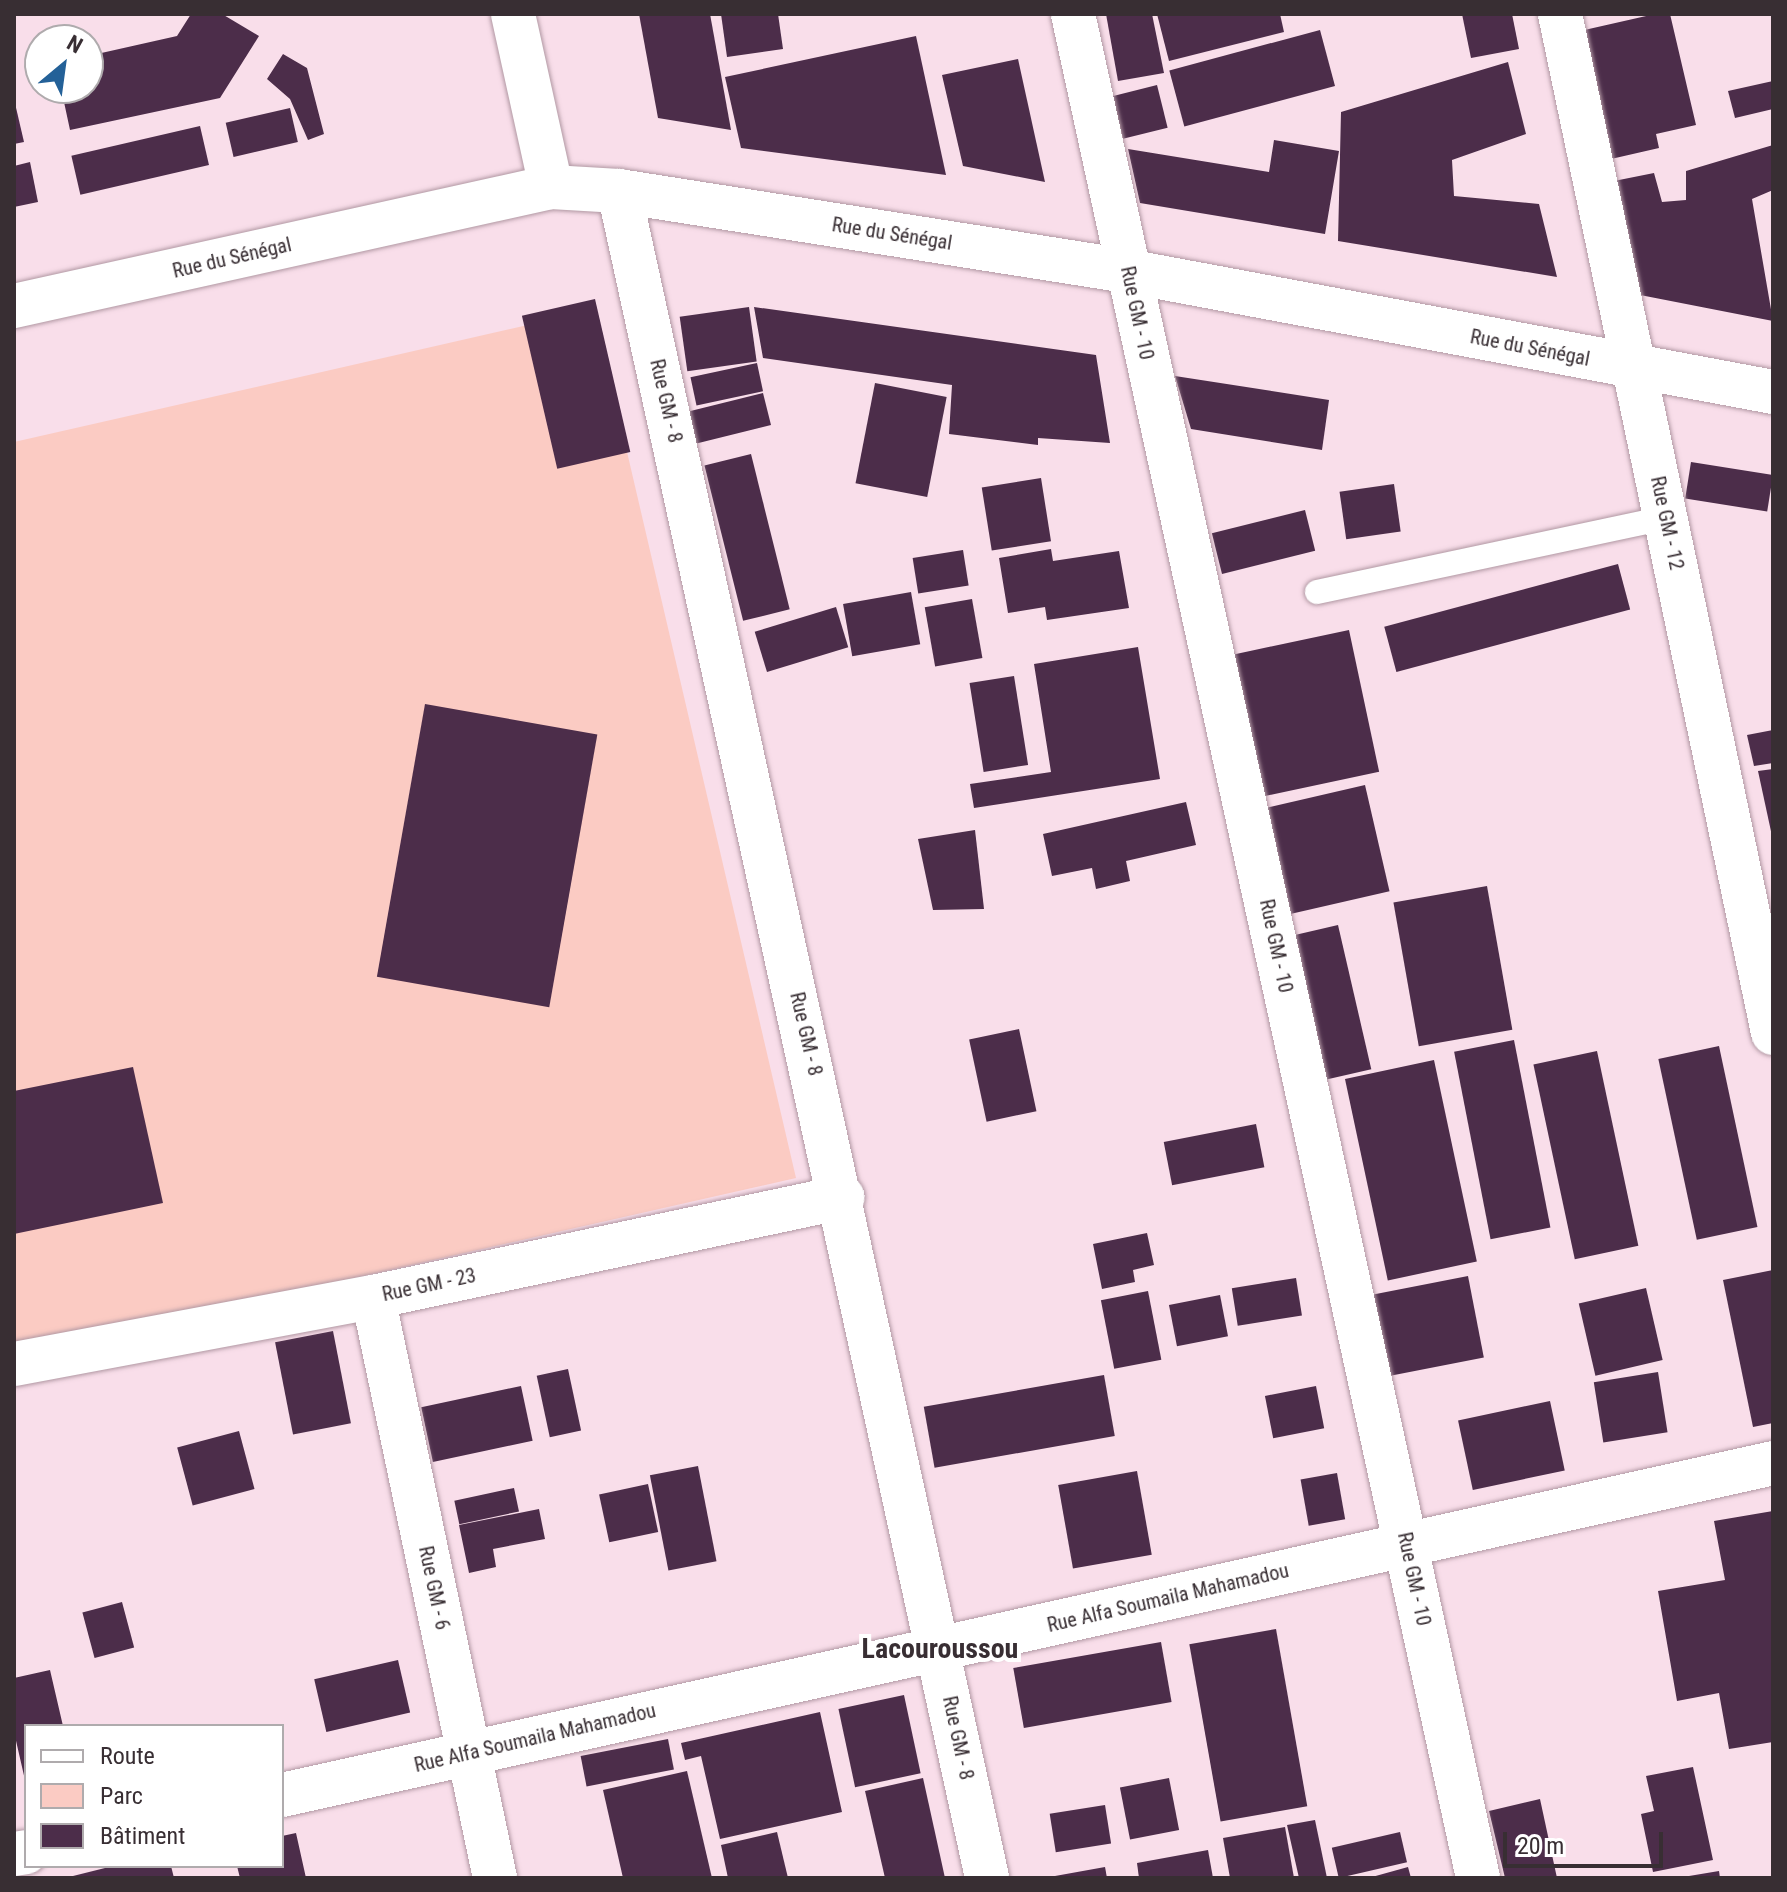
<!DOCTYPE html>
<html>
<head>
<meta charset="utf-8">
<style>
  body { margin:0 }
  #map { position:relative; width:1787px; height:1892px; overflow:hidden; background:#f9deea; font-family:"Roboto Condensed",sans-serif }
  div>[style] { position:absolute }
  [style*='--x'] { left:calc(var(--x)*1px); top:calc(var(--y)*1px); width:calc(var(--w)*1px); rotate:calc(var(--a)*1deg) }
  .green>* { inset:0; background:#fbcbc3 }
  .building>* { inset:0; background:#4c2d4a; transform-origin:0 0 }
  .roads { filter:drop-shadow(0 0 2px #b198a3) drop-shadow(0 0 2px #b198a3) }
  .service>* { height:24px; margin:-12px; padding:0 12px; transform-origin:12px; border-radius:12px; background:#fff }
  .minor>* { height:44px; margin:-22px; padding:0 22px; transform-origin:22px; border-radius:22px; background:#fff }
  .tertiary>* { height:44px; margin:-22px; padding:0 22px; transform-origin:22px; border-radius:22px; background:#fff }
  span { translate:-50% -50%; white-space:nowrap; text-align:center; line-height:1.15; -webkit-text-stroke:8px #fff; paint-order:stroke }
  .street-label { font-size:20px; color:#382e33 }
  .district-label { font-size:28px; color:#382e33; font-weight:700 }
  .frame { position:absolute; inset:0; border:16px solid #382e33; pointer-events:none }
  .legend { position:absolute; left:24px; top:1724px; width:260px; height:144px; box-sizing:border-box; background:#fff; border:2px solid #afabad; margin:0; padding:10px 14px; list-style:none; font-size:24px; color:#382e33 }
  .legend li { display:flex; align-items:center; gap:16px; height:40px }
  .legend b { width:40px; border:2px solid #afabad }
  .north { position:absolute; left:24px; top:24px; width:80px; height:80px; box-sizing:border-box; background:#fff; border:2px solid #afabad; border-radius:50%; rotate:29deg; font-size:22px; font-weight:700; line-height:32px; text-align:center; color:#382e33 }
  .north::after { content:''; display:block; margin:auto; width:28px; height:36px; background:#246198; clip-path:polygon(50% 0,100% 100%,50% 72%,0 100%) }
  .scale { position:absolute; left:1503px; top:1832px; width:160px; height:36px; box-sizing:border-box; border:4px solid #382e33; border-top:0; padding-left:10px; font-size:24px; line-height:28px; white-space:nowrap; color:#382e33; -webkit-text-stroke:6px #fff; paint-order:stroke }
</style>
</head>
<body>
<div id="map">
  <div class="green">
    <div style="clip-path:polygon(594px 310px,796px 1178px,14px 1355px,14px 442px)"></div>
  </div>
  <div class="building">
    <div style="clip-path:polygon(191px 14px,222px 14px,259px 36px,220px 98px,70px 130px,61px 88px,88px 88px,88px 56px,177px 36px)"></div>
    <div style="clip-path:polygon(639px 14px,710px 14px,731px 130px,658px 118px)"></div>
    <div style="clip-path:polygon(721px 14px,778px 14px,783px 49px,727px 57px)"></div>
    <div style="clip-path:polygon(1106px 14px,1152px 14px,1164px 73px,1118px 81px)"></div>
    <div style="clip-path:polygon(1157px 14px,1280px 14px,1284px 32px,1169px 61px)"></div>
    <div style="clip-path:polygon(1462px 14px,1512px 14px,1519px 49px,1471px 58px)"></div>
    <div style="clip-path:polygon(1655px 14px,1670px 14px,1696px 125px,1656px 134px,1659px 148px,1611px 159px,1580px 31px)"></div>
    <div style="left:1320px;top:30px;width:58px;height:156px;rotate:75deg"></div>
    <div style="clip-path:polygon(916px 36px,946px 175px,741px 148px,725px 77px)"></div>
    <div style="clip-path:polygon(283px 54px,307px 68px,324px 134px,308px 140px,290px 99px,267px 79px)"></div>
    <div style="clip-path:polygon(1018px 59px,1045px 182px,963px 166px,942px 75px)"></div>
    <div style="clip-path:polygon(1508px 62px,1526px 134px,1452px 160px,1454px 196px,1539px 204px,1557px 277px,1338px 241px,1341px 112px)"></div>
    <div style="clip-path:polygon(1773px 81px,1773px 109px,1735px 118px,1728px 91px)"></div>
    <div style="left:1157px;top:85px;width:44px;height:46px;rotate:76deg"></div>
    <div style="clip-path:polygon(14px 99px,24px 142px,14px 144px)"></div>
    <div style="left:290px;top:108px;width:35px;height:66px;rotate:77deg"></div>
    <div style="left:200px;top:126px;width:40px;height:132px;rotate:77deg"></div>
    <div style="clip-path:polygon(1274px 140px,1339px 151px,1325px 234px,1140px 203px,1128px 149px,1269px 172px)"></div>
    <div style="clip-path:polygon(1773px 145px,1773px 190px,1752px 199px,1773px 321px,1635px 294px,1614px 181px,1654px 173px,1662px 202px,1686px 200px,1686px 171px)"></div>
    <div style="clip-path:polygon(30px 162px,38px 202px,14px 207px,14px 166px)"></div>
    <div style="left:595px;top:299px;width:157px;height:75px;rotate:77deg"></div>
    <div style="left:749px;top:307px;width:55px;height:70px;rotate:82deg"></div>
    <div style="clip-path:polygon(754px 307px,1096px 355px,1110px 443px,1038px 438px,1038px 445px,949px 434px,952px 385px,763px 358px)"></div>
    <div style="left:757px;top:363px;width:29px;height:68px;rotate:78deg"></div>
    <div style="clip-path:polygon(1175px 376px,1329px 400px,1322px 450px,1191px 429px)"></div>
    <div style="left:875px;top:383px;width:73px;height:102px;rotate:11deg"></div>
    <div style="left:763px;top:393px;width:33px;height:84px;rotate:76deg"></div>
    <div style="left:751px;top:454px;width:160px;height:48px;rotate:76deg"></div>
    <div style="left:1691px;top:462px;width:83px;height:37px;rotate:9deg"></div>
    <div style="left:1041px;top:478px;width:64px;height:60px;rotate:81deg"></div>
    <div style="left:1394px;top:484px;width:48px;height:55px;rotate:82deg"></div>
    <div style="left:1305px;top:510px;width:42px;height:96px;rotate:76deg"></div>
    <div style="clip-path:polygon(1051px 549px,1053px 561px,1119px 551px,1129px 608px,1047px 620px,1045px 607px,1008px 613px,999px 558px)"></div>
    <div style="left:963px;top:550px;width:36px;height:51px;rotate:81deg"></div>
    <div style="left:1618px;top:564px;width:47px;height:242px;rotate:75deg"></div>
    <div style="left:911px;top:592px;width:53px;height:69px;rotate:80deg"></div>
    <div style="left:972px;top:599px;width:60px;height:48px;rotate:80deg"></div>
    <div style="left:836px;top:607px;width:42px;height:85px;rotate:73deg"></div>
    <div style="left:1349px;top:630px;width:145px;height:119px;rotate:78deg"></div>
    <div style="clip-path:polygon(1138px 647px,1160px 779px,974px 808px,970px 784px,1051px 772px,1034px 664px)"></div>
    <div style="left:1014px;top:676px;width:90px;height:45px;rotate:81deg"></div>
    <div style="left:425px;top:704px;width:175px;height:277px;rotate:10deg"></div>
    <div style="clip-path:polygon(1773px 730px,1773px 763px,1754px 766px,1747px 735px)"></div>
    <div style="clip-path:polygon(1773px 769px,1773px 836px,1772px 836px,1758px 771px)"></div>
    <div style="left:1365px;top:785px;width:109px;height:104px;rotate:77deg"></div>
    <div style="clip-path:polygon(1186px 802px,1196px 845px,1126px 861px,1130px 881px,1096px 889px,1092px 868px,1052px 876px,1043px 834px)"></div>
    <div style="clip-path:polygon(975px 830px,984px 909px,933px 910px,918px 839px)"></div>
    <div style="left:1487px;top:886px;width:146px;height:95px;rotate:80deg"></div>
    <div style="left:1338px;top:925px;width:148px;height:64px;rotate:77deg"></div>
    <div style="left:1019px;top:1029px;width:84px;height:51px;rotate:78deg"></div>
    <div style="left:1514px;top:1040px;width:191px;height:61px;rotate:79deg"></div>
    <div style="left:1719px;top:1046px;width:185px;height:62px;rotate:78deg"></div>
    <div style="left:1597px;top:1051px;width:199px;height:65px;rotate:78deg"></div>
    <div style="left:1434px;top:1060px;width:206px;height:91px;rotate:78deg"></div>
    <div style="clip-path:polygon(133px 1067px,163px 1203px,14px 1234px,14px 1091px)"></div>
    <div style="left:1256px;top:1124px;width:44px;height:94px;rotate:79deg"></div>
    <div style="clip-path:polygon(1147px 1233px,1154px 1265px,1133px 1270px,1135px 1282px,1102px 1289px,1093px 1244px)"></div>
    <div style="clip-path:polygon(1773px 1270px,1773px 1423px,1753px 1427px,1723px 1280px)"></div>
    <div style="left:1468px;top:1276px;width:83px;height:103px;rotate:79deg"></div>
    <div style="left:1296px;top:1278px;width:38px;height:65px;rotate:81deg"></div>
    <div style="left:1646px;top:1288px;width:74px;height:69px;rotate:77deg"></div>
    <div style="left:1148px;top:1291px;width:70px;height:48px;rotate:79deg"></div>
    <div style="left:1220px;top:1295px;width:42px;height:52px;rotate:79deg"></div>
    <div style="left:333px;top:1331px;width:94px;height:59px;rotate:79deg"></div>
    <div style="left:568px;top:1369px;width:63px;height:32px;rotate:78deg"></div>
    <div style="left:1658px;top:1372px;width:61px;height:65px;rotate:81deg"></div>
    <div style="left:1104px;top:1375px;width:62px;height:183px;rotate:80deg"></div>
    <div style="left:521px;top:1386px;width:56px;height:102px;rotate:78deg"></div>
    <div style="left:1316px;top:1386px;width:43px;height:52px;rotate:79deg"></div>
    <div style="left:1550px;top:1401px;width:71px;height:94px;rotate:78deg"></div>
    <div style="left:239px;top:1431px;width:60px;height:64px;rotate:75deg"></div>
    <div style="left:698px;top:1466px;width:97px;height:49px;rotate:79deg"></div>
    <div style="left:1137px;top:1471px;width:85px;height:80px;rotate:80deg"></div>
    <div style="left:1337px;top:1473px;width:47px;height:37px;rotate:80deg"></div>
    <div style="left:648px;top:1484px;width:49px;height:50px;rotate:78deg"></div>
    <div style="left:514px;top:1488px;width:24px;height:61px;rotate:78deg"></div>
    <div style="clip-path:polygon(539px 1509px,545px 1539px,493px 1549px,496px 1567px,469px 1573px,459px 1525px)"></div>
    <div style="clip-path:polygon(1773px 1511px,1773px 1742px,1729px 1749px,1719px 1693px,1677px 1701px,1658px 1591px,1725px 1580px,1714px 1521px)"></div>
    <div style="left:122px;top:1602px;width:47px;height:41px;rotate:75deg"></div>
    <div style="left:1276px;top:1629px;width:180px;height:88px;rotate:80deg"></div>
    <div style="left:1161px;top:1642px;width:61px;height:150px;rotate:80deg"></div>
    <div style="left:398px;top:1660px;width:54px;height:86px;rotate:77deg"></div>
    <div style="clip-path:polygon(50px 1670px,63px 1726px,26px 1726px,25px 1780px,14px 1732px,14px 1678px)"></div>
    <div style="left:904px;top:1695px;width:80px;height:67px;rotate:78deg"></div>
    <div style="clip-path:polygon(820px 1712px,842px 1812px,720px 1839px,701px 1756px,685px 1760px,681px 1743px)"></div>
    <div style="left:668px;top:1739px;width:31px;height:89px;rotate:79deg"></div>
    <div style="clip-path:polygon(1693px 1767px,1713px 1860px,1653px 1872px,1641px 1814px,1654px 1811px,1646px 1776px)"></div>
    <div style="clip-path:polygon(687px 1771px,712px 1878px,623px 1878px,603px 1790px)"></div>
    <div style="clip-path:polygon(923px 1778px,945px 1878px,885px 1878px,865px 1791px)"></div>
    <div style="left:1169px;top:1778px;width:53px;height:50px;rotate:79deg"></div>
    <div style="clip-path:polygon(1540px 1799px,1557px 1878px,1505px 1878px,1489px 1811px)"></div>
    <div style="left:1105px;top:1805px;width:39px;height:56px;rotate:81deg"></div>
    <div style="clip-path:polygon(1315px 1820px,1327px 1878px,1299px 1878px,1287px 1825px)"></div>
    <div style="clip-path:polygon(1285px 1827px,1294px 1878px,1230px 1878px,1223px 1838px)"></div>
    <div style="clip-path:polygon(777px 1832px,788px 1878px,728px 1878px,721px 1845px)"></div>
    <div style="left:1400px;top:1832px;width:31px;height:70px;rotate:77deg"></div>
    <div style="clip-path:polygon(296px 1833px,306px 1878px,240px 1878px,237px 1866px,282px 1866px,282px 1836px)"></div>
    <div style="clip-path:polygon(1208px 1850px,1213px 1878px,1139px 1878px,1137px 1863px)"></div>
    <div style="clip-path:polygon(113px 1866px,171px 1866px,174px 1878px,65px 1878px)"></div>
    <div style="clip-path:polygon(1105px 1867px,1107px 1878px,1055px 1878px,1055px 1876px)"></div>
    <div style="clip-path:polygon(1408px 1867px,1411px 1878px,1372px 1878px,1372px 1877px)"></div>
    <div style="clip-path:polygon(1719px 1871px,1720px 1878px,1689px 1878px,1689px 1876px)"></div>
  </div>
  <div class="roads">
    <div class="service">
      <div style="--x:1317;--y:592;--w:357;--a:-12"></div>
    </div>
    <div class="minor">
      <div style="--x:1073;--y:14;--w:1907;--a:77.74"></div>
      <div style="--x:1560;--y:14;--w:1041;--a:78.19"></div>
      <div style="--x:619;--y:191;--w:1727;--a:77.69"></div>
      <div style="--x:373;--y:1297;--w:594;--a:78.14"></div>
      <div style="--x:14;--y:1364;--w:365;--a:-10.6"></div>
      <div style="--x:373;--y:1297;--w:480;--a:-12"></div>
      <div style="--x:282;--y:1795;--w:1528;--a:-12.55"></div>
      <div style="--x:14;--y:1854;--w:12;--a:-9"></div>
    </div>
    <div class="tertiary">
      <div style="--x:513;--y:14;--w:177;--a:77.6"></div>
      <div style="--x:14;--y:306;--w:550;--a:-12.49"></div>
      <div style="--x:551;--y:187;--w:68;--a:3.4"></div>
      <div style="--x:619;--y:191;--w:514;--a:8.95"></div>
      <div style="--x:1127;--y:271;--w:657;--a:10.61"></div>
    </div>
  </div>
  <div class="street-label">
    <span style="left:892px;top:234px;rotate:9deg">Rue du Sénégal</span>
    <span style="left:232px;top:258px;rotate:-13deg">Rue du Sénégal</span>
    <span style="left:1137px;top:313px;rotate:78deg">Rue GM - 10</span>
    <span style="left:1530px;top:348px;rotate:11deg">Rue du Sénégal</span>
    <span style="left:666px;top:401px;rotate:77deg">Rue GM - 8</span>
    <span style="left:1667px;top:523px;rotate:78deg">Rue GM - 12</span>
    <span style="left:1276px;top:946px;rotate:78deg">Rue GM - 10</span>
    <span style="left:806px;top:1034px;rotate:77deg">Rue GM - 8</span>
    <span style="left:429px;top:1285px;rotate:-12deg">Rue GM - 23</span>
    <span style="left:1414px;top:1579px;rotate:78deg">Rue GM - 10</span>
    <span style="left:434px;top:1588px;rotate:78deg">Rue GM - 6</span>
    <span style="left:1168px;top:1598px;rotate:-13deg">Rue Alfa Soumaila Mahamadou</span>
    <span style="left:535px;top:1738px;rotate:-13deg">Rue Alfa Soumaila Mahamadou</span>
    <span style="left:958px;top:1738px;rotate:78deg">Rue GM - 8</span>
  </div>
  <div class="district-label">
    <span style="left:940px;top:1649px">Lacouroussou</span>
  </div>
  <div class="frame"></div>
  <ul class="legend">
  <li><b style="height:10px;background:#fff"></b>Route</li>
  <li><b style="height:22px;background:#fbcbc3"></b>Parc</li>
  <li><b style="height:22px;background:#4c2d4a"></b>Bâtiment</li>
  </ul>
  <div class="north">N</div>
  <div class="scale">20 m</div>
</div>
</body>
</html>
